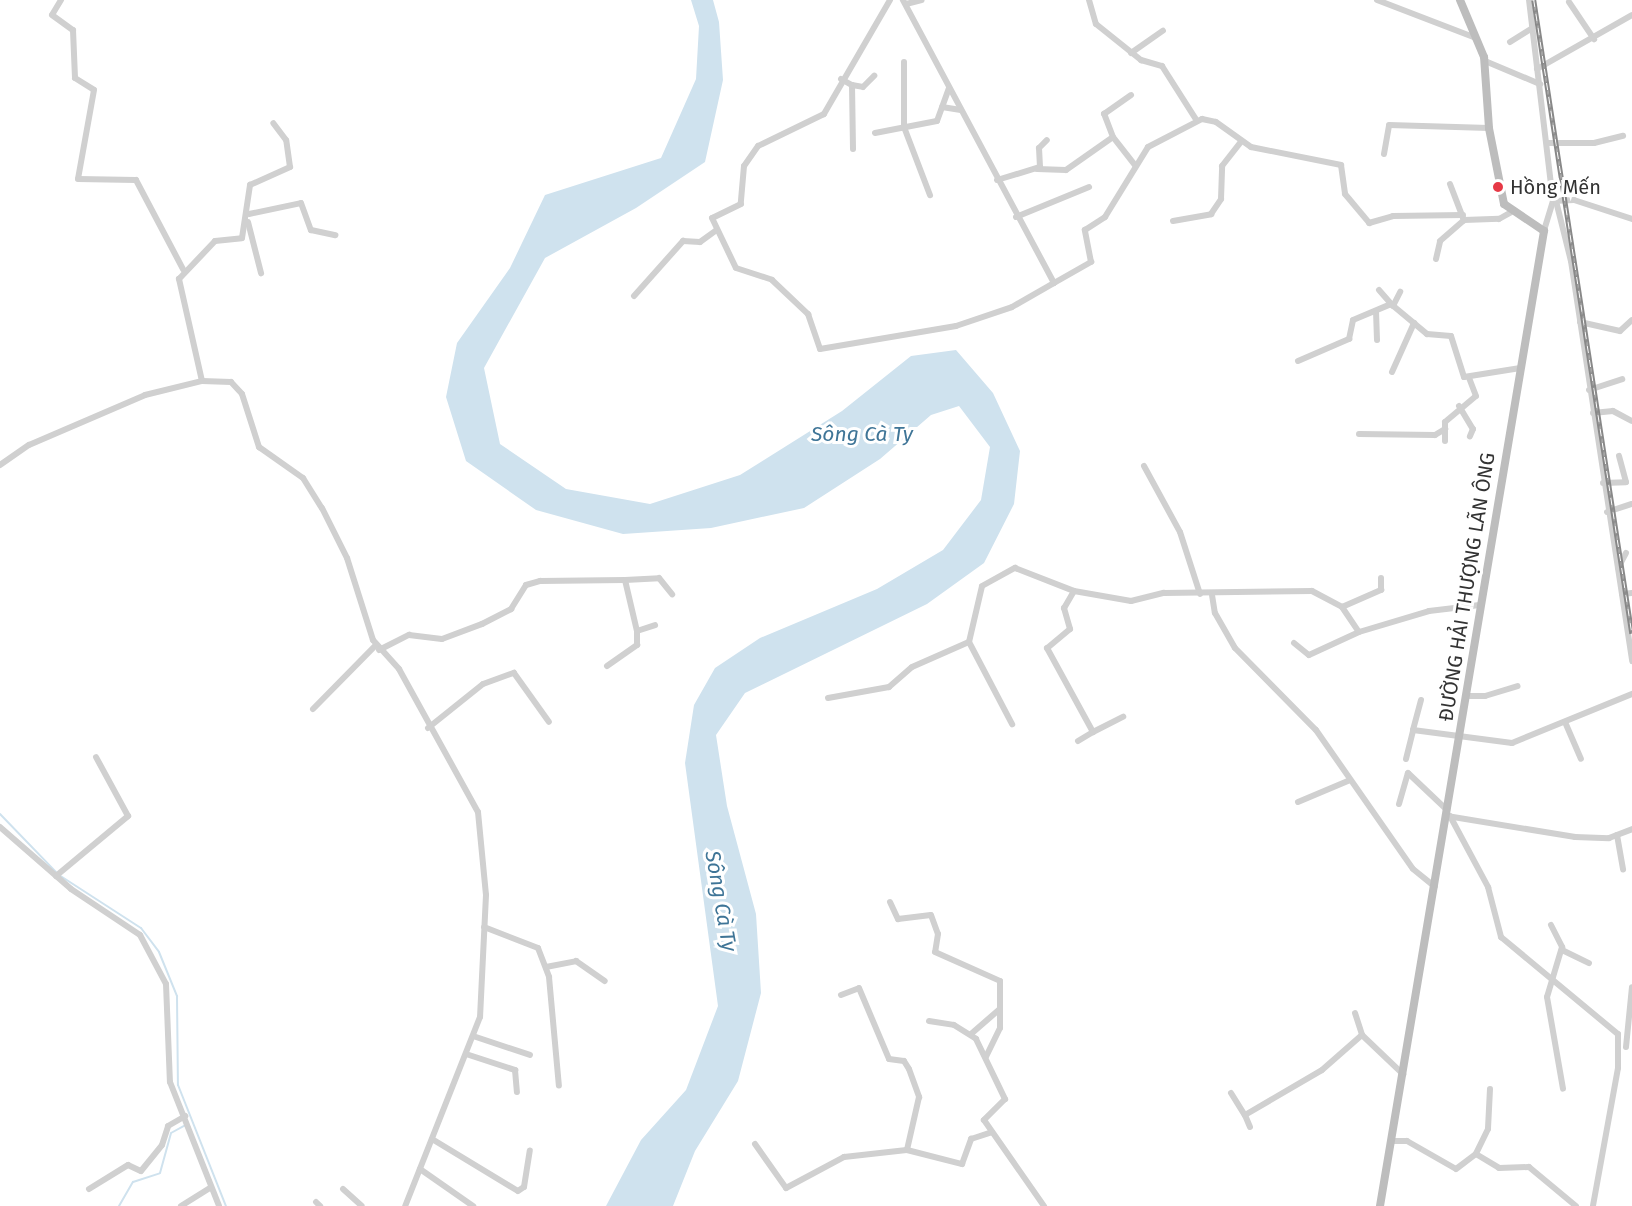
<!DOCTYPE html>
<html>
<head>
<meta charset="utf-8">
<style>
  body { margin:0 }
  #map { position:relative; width:1632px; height:1206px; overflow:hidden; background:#fff; font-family:"Fira Sans",sans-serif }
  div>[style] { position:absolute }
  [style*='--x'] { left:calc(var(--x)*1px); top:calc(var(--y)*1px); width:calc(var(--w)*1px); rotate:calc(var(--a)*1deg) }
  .water>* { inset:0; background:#cfe2ee }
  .stream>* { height:2px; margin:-1px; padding:0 1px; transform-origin:1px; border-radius:1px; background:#cfe2ee }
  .street>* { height:6px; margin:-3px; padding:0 3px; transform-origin:3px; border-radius:3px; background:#d0d0d0 }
  .secondary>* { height:8px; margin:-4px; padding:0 4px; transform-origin:4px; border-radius:4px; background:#bdbdbd }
  .rail>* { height:4.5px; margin-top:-2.25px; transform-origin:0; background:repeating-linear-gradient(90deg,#fff 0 7px,#888 0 14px); box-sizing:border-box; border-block:2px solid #888 }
  .dots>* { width:16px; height:16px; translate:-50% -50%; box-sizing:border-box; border:3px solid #fff; border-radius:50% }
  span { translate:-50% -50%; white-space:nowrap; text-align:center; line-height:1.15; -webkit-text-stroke:6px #fff; paint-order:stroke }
  .poi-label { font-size:20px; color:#333 }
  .left { translate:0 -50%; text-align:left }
  .street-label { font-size:20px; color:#333 }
  .water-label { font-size:21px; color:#3f7597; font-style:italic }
</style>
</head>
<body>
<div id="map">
  <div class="water">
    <div style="clip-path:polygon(691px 0,713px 0,719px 22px,723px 80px,705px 162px,636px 208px,545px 258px,484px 368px,500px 444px,566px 489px,650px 504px,740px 475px,842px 411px,911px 356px,956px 350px,993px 393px,1020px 451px,1014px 504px,984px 563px,927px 604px,745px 693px,716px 735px,727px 806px,756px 914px,761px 993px,738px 1081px,695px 1151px,673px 1206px,606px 1206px,641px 1140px,686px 1090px,718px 1006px,685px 763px,694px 705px,715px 668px,760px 638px,877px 589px,943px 550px,981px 500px,990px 447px,959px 406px,931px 415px,880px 459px,804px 508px,711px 528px,623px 534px,536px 510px,466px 461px,446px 397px,457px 343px,510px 268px,545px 195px,661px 158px,696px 79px,699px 26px)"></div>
  </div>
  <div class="stream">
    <div style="--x:0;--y:814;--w:85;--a:46"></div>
    <div style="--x:59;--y:875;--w:98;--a:32.9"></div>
    <div style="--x:141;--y:928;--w:30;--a:53"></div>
    <div style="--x:159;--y:952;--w:48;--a:67.8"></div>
    <div style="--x:177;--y:996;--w:89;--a:89.4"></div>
    <div style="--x:178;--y:1085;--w:130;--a:68.4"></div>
    <div style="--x:119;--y:1206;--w:28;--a:-60"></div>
    <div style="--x:133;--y:1182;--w:28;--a:-18"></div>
    <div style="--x:160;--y:1173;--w:41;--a:-74.6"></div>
    <div style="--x:171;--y:1133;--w:18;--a:-29"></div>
  </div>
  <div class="street">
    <div style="--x:61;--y:0;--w:17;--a:121"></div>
    <div style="--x:52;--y:15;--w:26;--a:36"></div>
    <div style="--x:73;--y:30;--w:48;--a:87.6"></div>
    <div style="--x:75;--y:78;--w:22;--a:32"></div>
    <div style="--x:94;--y:90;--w:90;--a:100.2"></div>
    <div style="--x:78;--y:179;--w:58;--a:1"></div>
    <div style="--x:136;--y:180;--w:101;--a:62.2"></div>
    <div style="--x:890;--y:0;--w:132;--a:120.1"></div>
    <div style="--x:824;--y:114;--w:73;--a:154.1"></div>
    <div style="--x:758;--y:146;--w:24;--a:125"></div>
    <div style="--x:744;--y:166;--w:38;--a:95"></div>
    <div style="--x:741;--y:204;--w:32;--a:154"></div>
    <div style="--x:712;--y:218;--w:55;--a:64.4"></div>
    <div style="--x:736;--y:268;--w:38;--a:18"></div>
    <div style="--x:772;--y:280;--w:50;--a:43.4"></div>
    <div style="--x:808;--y:314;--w:37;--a:71"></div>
    <div style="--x:820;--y:349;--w:138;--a:-9.6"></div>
    <div style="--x:956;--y:326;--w:59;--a:-18.7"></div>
    <div style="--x:1012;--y:307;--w:48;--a:-29.7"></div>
    <div style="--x:1054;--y:283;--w:321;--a:-118.1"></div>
    <div style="--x:1089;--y:0;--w:25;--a:74"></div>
    <div style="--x:1096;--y:24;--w:58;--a:38.7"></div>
    <div style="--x:1141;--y:60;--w:22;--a:16"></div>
    <div style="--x:1162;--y:66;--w:65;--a:57.5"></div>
    <div style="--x:1377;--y:0;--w:106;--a:21"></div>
    <div style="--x:1529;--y:0;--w:202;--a:83.2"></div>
    <div style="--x:1553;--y:201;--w:31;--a:107"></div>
    <div style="--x:1569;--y:2;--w:45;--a:56"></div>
    <div style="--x:906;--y:4;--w:16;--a:-14"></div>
    <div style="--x:1510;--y:42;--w:26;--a:-32"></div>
    <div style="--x:1131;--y:53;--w:39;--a:-35"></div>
    <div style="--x:1485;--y:61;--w:60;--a:22.7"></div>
    <div style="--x:904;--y:62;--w:65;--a:90"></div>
    <div style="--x:904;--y:127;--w:73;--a:69.1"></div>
    <div style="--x:1537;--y:69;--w:109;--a:-29.6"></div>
    <div style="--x:841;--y:79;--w:13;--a:29"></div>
    <div style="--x:852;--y:85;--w:64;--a:89.1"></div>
    <div style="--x:852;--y:85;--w:11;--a:10"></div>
    <div style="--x:863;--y:87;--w:16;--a:-45"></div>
    <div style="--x:942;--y:107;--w:19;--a:9"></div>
    <div style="--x:875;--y:133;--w:63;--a:-11"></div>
    <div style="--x:937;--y:121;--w:35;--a:-70"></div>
    <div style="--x:1113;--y:137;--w:25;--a:-111"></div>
    <div style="--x:1104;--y:114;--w:33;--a:-35"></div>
    <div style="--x:1547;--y:143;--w:47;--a:0"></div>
    <div style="--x:1594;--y:143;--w:30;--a:-14"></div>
    <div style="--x:1384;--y:154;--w:29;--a:-80"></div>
    <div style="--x:1389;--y:125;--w:100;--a:1.7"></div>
    <div style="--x:1037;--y:169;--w:29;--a:2"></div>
    <div style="--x:1066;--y:170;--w:57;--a:-35.1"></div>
    <div style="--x:1113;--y:137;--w:36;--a:52"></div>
    <div style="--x:997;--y:180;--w:45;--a:-16.8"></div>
    <div style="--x:1040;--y:167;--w:19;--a:-93"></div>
    <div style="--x:1039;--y:148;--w:11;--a:-45"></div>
    <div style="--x:1450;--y:184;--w:39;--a:69"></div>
    <div style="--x:1464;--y:220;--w:35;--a:-2"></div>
    <div style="--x:1499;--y:219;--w:13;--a:-29"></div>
    <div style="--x:1553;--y:201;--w:21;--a:-3"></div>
    <div style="--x:1574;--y:200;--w:61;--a:18.1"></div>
    <div style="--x:1556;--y:201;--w:62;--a:76"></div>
    <div style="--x:1571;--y:261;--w:405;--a:81.3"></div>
    <div style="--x:249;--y:214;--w:53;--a:-11.9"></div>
    <div style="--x:301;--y:203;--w:29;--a:70"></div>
    <div style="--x:311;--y:230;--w:25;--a:12"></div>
    <div style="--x:1016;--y:217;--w:79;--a:-22.3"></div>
    <div style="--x:1173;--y:221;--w:39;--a:-10"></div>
    <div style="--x:1211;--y:214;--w:18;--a:-56"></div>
    <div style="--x:1221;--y:199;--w:33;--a:-88"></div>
    <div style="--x:1222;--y:166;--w:31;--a:-52"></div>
    <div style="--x:248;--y:222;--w:53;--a:75.7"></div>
    <div style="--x:1436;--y:259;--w:18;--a:-77"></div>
    <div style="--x:1440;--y:241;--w:32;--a:-41"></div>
    <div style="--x:1054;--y:283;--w:43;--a:-29.6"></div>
    <div style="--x:1091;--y:262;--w:33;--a:-101"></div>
    <div style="--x:1085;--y:230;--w:24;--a:-33"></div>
    <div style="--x:1105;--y:217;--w:82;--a:-58.4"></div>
    <div style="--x:1148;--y:147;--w:61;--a:-27.4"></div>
    <div style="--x:1202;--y:119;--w:14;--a:12"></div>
    <div style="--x:1216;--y:122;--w:43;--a:35.5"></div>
    <div style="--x:1251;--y:147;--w:92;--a:11.3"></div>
    <div style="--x:1341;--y:165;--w:29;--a:82"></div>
    <div style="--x:1345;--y:194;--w:38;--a:50"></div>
    <div style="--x:1369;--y:223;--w:25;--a:-16"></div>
    <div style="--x:1393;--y:216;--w:70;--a:-0.8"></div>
    <div style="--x:1379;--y:290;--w:18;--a:49"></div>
    <div style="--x:634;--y:296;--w:74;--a:-48.3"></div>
    <div style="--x:683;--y:241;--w:17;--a:3"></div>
    <div style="--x:700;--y:242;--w:19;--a:-36"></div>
    <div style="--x:1393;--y:306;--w:16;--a:-63"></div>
    <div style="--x:1376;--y:311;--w:29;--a:88"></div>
    <div style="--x:1580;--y:322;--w:41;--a:12.7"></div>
    <div style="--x:1620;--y:331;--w:16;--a:-43"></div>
    <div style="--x:1298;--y:361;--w:56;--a:-23.3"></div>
    <div style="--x:1349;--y:339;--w:19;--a:-78"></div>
    <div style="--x:1353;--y:320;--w:41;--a:-22.8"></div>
    <div style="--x:1391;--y:304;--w:47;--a:39.8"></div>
    <div style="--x:1427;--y:334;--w:24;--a:5"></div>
    <div style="--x:1451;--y:336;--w:43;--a:72.4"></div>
    <div style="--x:1464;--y:377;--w:57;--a:-9.1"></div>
    <div style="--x:1392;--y:372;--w:54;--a:-65.8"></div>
    <div style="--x:202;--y:381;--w:105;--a:-102.7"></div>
    <div style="--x:179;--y:279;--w:52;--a:-46.5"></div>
    <div style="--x:215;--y:241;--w:27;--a:-6"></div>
    <div style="--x:242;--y:238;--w:54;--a:-81.4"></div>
    <div style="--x:250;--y:185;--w:44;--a:-24.2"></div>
    <div style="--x:290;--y:167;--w:27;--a:-98"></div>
    <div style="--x:286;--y:140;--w:21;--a:-127"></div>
    <div style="--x:1589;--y:390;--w:35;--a:-18"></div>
    <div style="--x:1459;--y:406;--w:27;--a:59"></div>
    <div style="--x:1473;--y:429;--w:8;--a:113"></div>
    <div style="--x:1593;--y:413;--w:20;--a:-6"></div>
    <div style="--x:1613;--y:411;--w:21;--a:28"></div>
    <div style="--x:1359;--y:434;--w:76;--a:0.8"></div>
    <div style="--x:1435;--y:435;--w:12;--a:-31"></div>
    <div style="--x:1445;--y:441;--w:19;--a:-90"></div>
    <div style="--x:1445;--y:422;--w:40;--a:-40"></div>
    <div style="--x:1476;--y:396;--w:19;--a:-111"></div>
    <div style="--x:0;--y:465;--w:35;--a:-35"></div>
    <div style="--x:29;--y:445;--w:126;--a:-23.3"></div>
    <div style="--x:145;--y:395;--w:59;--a:-13.8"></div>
    <div style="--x:202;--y:381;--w:29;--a:2"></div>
    <div style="--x:231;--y:382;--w:16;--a:47"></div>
    <div style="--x:242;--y:394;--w:56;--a:72.2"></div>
    <div style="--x:259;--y:447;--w:54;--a:35.2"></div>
    <div style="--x:303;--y:478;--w:36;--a:58"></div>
    <div style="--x:322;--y:508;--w:56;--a:63.4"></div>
    <div style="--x:347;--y:558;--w:86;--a:72.4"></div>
    <div style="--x:373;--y:640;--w:39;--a:48"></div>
    <div style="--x:399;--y:669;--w:163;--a:61.1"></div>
    <div style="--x:478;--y:812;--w:83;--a:84.5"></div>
    <div style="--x:486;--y:895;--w:122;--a:92.8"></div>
    <div style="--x:480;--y:1017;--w:203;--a:111.6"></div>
    <div style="--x:1144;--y:466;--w:75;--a:61.4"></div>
    <div style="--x:1180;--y:532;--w:65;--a:72.1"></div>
    <div style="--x:1603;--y:483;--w:23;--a:-2"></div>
    <div style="--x:1626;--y:482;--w:27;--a:-105"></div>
    <div style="--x:1607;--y:512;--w:26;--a:-18"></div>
    <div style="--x:1618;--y:568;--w:17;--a:-62"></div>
    <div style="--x:625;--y:580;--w:34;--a:-3"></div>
    <div style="--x:659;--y:578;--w:21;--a:51"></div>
    <div style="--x:1074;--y:591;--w:20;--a:120"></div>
    <div style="--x:1064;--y:608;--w:22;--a:74"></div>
    <div style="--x:1070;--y:629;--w:30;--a:140"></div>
    <div style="--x:1047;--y:648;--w:96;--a:61.3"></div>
    <div style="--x:1093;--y:732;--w:34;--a:-27"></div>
    <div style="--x:1622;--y:594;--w:10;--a:-6"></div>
    <div style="--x:1212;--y:595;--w:18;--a:81"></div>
    <div style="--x:1215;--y:613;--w:40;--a:60.3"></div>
    <div style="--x:1235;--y:648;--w:115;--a:45.4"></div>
    <div style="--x:1316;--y:730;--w:169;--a:55.1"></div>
    <div style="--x:1413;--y:869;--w:28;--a:39"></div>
    <div style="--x:1342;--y:607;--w:43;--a:-23.6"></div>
    <div style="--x:1381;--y:590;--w:12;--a:-90"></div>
    <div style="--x:969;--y:642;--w:93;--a:62.3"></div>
    <div style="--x:1294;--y:643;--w:19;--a:39"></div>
    <div style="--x:1309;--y:655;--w:55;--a:-24.7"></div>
    <div style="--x:379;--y:650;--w:34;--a:-27"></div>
    <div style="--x:409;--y:635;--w:33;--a:7"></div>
    <div style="--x:442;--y:639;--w:43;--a:-20.6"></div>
    <div style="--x:482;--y:624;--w:33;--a:-27"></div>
    <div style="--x:511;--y:609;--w:28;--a:-58"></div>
    <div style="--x:526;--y:585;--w:15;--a:-16"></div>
    <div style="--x:540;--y:581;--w:85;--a:-0.7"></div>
    <div style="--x:625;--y:580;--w:52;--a:76.8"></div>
    <div style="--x:637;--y:631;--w:19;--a:-18"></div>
    <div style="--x:607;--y:666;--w:37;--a:-35"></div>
    <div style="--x:637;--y:645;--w:14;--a:-90"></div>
    <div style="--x:1466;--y:696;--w:19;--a:0"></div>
    <div style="--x:1485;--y:696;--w:34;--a:-17"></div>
    <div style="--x:828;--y:698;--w:62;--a:-10.2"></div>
    <div style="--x:889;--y:687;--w:30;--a:-41"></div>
    <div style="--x:912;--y:667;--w:62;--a:-23.7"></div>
    <div style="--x:969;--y:642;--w:57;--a:-76.9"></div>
    <div style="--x:982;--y:586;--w:38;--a:-29"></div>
    <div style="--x:1015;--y:568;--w:63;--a:21.3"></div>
    <div style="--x:1074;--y:591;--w:58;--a:10"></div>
    <div style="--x:1131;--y:601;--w:34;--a:-14"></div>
    <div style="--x:1164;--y:593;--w:148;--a:-0.8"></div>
    <div style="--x:1312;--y:591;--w:34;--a:28"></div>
    <div style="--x:1342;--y:607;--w:30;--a:56"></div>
    <div style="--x:1359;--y:632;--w:73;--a:-16.7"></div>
    <div style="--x:1429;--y:611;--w:51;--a:-6.7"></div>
    <div style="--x:1421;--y:700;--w:31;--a:105"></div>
    <div style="--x:1413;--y:730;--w:100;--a:7.5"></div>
    <div style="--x:1512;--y:743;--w:130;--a:-22.2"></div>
    <div style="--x:313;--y:709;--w:90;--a:-45.5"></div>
    <div style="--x:1565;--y:722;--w:40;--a:66.6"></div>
    <div style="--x:428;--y:728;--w:70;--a:-38.7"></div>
    <div style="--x:483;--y:684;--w:33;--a:-20"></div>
    <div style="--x:514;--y:673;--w:60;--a:54.5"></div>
    <div style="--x:1078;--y:741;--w:17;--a:-31"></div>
    <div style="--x:1406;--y:759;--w:30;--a:-76"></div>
    <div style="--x:1298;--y:802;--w:56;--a:-22.9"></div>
    <div style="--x:1399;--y:804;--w:32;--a:-74"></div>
    <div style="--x:1408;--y:773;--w:54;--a:43.5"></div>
    <div style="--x:1447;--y:816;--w:130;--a:9.3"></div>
    <div style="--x:1575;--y:837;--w:34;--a:2"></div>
    <div style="--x:1609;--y:838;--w:25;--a:-21"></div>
    <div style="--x:1450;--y:816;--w:81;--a:61.8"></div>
    <div style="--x:1488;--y:887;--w:52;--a:75.4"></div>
    <div style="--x:1501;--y:937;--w:152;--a:39.7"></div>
    <div style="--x:1618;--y:1034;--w:34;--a:90"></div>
    <div style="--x:1618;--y:1068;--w:140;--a:100.3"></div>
    <div style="--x:0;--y:827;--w:94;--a:41.1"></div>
    <div style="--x:71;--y:889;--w:83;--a:33.7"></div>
    <div style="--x:140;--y:935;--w:55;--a:62"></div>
    <div style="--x:166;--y:984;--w:98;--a:87.7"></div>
    <div style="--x:170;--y:1082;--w:133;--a:68.4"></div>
    <div style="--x:1617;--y:835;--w:35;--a:80"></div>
    <div style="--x:56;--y:876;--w:94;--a:-39.8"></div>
    <div style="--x:128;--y:816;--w:67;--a:-118.5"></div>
    <div style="--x:890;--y:902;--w:19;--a:65"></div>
    <div style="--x:898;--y:919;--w:33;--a:-7"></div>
    <div style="--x:931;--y:915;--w:20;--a:70"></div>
    <div style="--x:938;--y:934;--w:18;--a:99"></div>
    <div style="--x:935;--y:952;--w:71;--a:24"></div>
    <div style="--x:1000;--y:981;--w:47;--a:90"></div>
    <div style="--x:1000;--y:1028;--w:32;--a:116"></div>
    <div style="--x:1551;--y:925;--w:25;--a:63"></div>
    <div style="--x:1562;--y:947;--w:52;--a:106.7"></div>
    <div style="--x:1547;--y:997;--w:93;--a:80.1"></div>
    <div style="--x:484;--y:927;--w:58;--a:21.3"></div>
    <div style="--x:538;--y:948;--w:31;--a:69"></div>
    <div style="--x:549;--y:977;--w:109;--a:84.8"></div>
    <div style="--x:1562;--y:950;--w:30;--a:26"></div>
    <div style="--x:546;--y:967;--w:31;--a:-11"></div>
    <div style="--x:576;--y:961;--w:35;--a:35"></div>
    <div style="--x:841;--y:995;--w:19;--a:-21"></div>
    <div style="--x:859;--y:988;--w:77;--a:67.1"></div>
    <div style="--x:889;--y:1059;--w:15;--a:8"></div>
    <div style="--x:904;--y:1061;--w:9;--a:58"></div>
    <div style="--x:909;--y:1069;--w:30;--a:70"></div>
    <div style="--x:919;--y:1097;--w:54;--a:102.8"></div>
    <div style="--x:1355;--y:1013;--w:23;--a:72"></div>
    <div style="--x:929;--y:1021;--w:25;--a:9"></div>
    <div style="--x:954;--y:1025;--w:26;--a:32"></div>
    <div style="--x:976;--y:1039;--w:67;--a:64.2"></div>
    <div style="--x:1005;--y:1099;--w:30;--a:135"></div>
    <div style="--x:984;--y:1120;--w:105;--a:55.1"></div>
    <div style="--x:971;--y:1034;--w:37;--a:-41"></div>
    <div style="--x:473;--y:1036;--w:60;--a:18.4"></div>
    <div style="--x:1626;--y:1047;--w:60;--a:-84.3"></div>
    <div style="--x:466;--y:1054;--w:52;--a:18.1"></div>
    <div style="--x:515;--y:1070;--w:22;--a:85"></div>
    <div style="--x:1490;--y:1089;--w:40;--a:92.9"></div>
    <div style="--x:1488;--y:1129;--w:28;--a:116"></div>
    <div style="--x:1476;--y:1154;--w:27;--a:31"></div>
    <div style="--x:1499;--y:1168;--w:30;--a:-2"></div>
    <div style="--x:1529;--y:1167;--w:61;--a:39.7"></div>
    <div style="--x:1231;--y:1093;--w:26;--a:58"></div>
    <div style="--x:1250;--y:1127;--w:13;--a:-113"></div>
    <div style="--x:1245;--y:1115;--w:89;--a:-30.3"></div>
    <div style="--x:1322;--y:1070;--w:53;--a:-41.2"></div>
    <div style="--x:1362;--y:1035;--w:57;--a:43.6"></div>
    <div style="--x:432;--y:1139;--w:100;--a:31.2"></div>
    <div style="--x:518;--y:1191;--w:7;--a:-34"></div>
    <div style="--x:524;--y:1187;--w:37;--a:-81"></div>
    <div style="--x:1392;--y:1141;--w:15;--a:0"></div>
    <div style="--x:1407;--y:1141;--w:56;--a:29.7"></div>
    <div style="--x:1456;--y:1169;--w:25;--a:-37"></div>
    <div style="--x:755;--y:1144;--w:54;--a:54.8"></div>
    <div style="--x:786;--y:1188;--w:66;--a:-28.1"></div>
    <div style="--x:844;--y:1157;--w:63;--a:-6.3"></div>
    <div style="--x:907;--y:1150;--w:57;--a:14.3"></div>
    <div style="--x:962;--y:1164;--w:27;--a:-70"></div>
    <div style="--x:971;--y:1139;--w:22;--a:-18"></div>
    <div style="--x:420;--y:1169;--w:65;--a:34.9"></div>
    <div style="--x:89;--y:1189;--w:46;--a:-31.6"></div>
    <div style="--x:128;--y:1165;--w:14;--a:25"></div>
    <div style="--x:141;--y:1171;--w:33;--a:-51"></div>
    <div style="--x:162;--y:1145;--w:20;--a:-72"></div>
    <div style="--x:168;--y:1126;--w:20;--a:-30"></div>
    <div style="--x:343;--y:1189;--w:25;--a:42"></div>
    <div style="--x:316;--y:1202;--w:6;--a:45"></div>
    <div style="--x:181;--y:1206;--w:34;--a:-32"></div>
  </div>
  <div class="secondary">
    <div style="--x:1380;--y:1206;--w:989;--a:-80.45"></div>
    <div style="--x:1544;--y:231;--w:48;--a:-146"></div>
    <div style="--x:1504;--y:204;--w:77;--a:-101.2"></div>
    <div style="--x:1489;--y:128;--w:71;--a:-94"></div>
    <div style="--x:1484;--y:57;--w:62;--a:-112.8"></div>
  </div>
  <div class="rail">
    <div style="--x:1534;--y:0;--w:641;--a:81.2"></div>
  </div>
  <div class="dots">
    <div style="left:1498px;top:187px;background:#e63946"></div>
  </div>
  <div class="poi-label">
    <span class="left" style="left:1510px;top:187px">Hồng Mến</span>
  </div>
  <div class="street-label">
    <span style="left:1467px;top:587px;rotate:-81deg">ĐƯỜNG HẢI THƯỢNG LÃN ÔNG</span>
  </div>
  <div class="water-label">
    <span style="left:862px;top:434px">Sông Cà Ty</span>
    <span style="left:721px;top:901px;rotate:80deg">Sông Cà Ty</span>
  </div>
</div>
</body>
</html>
